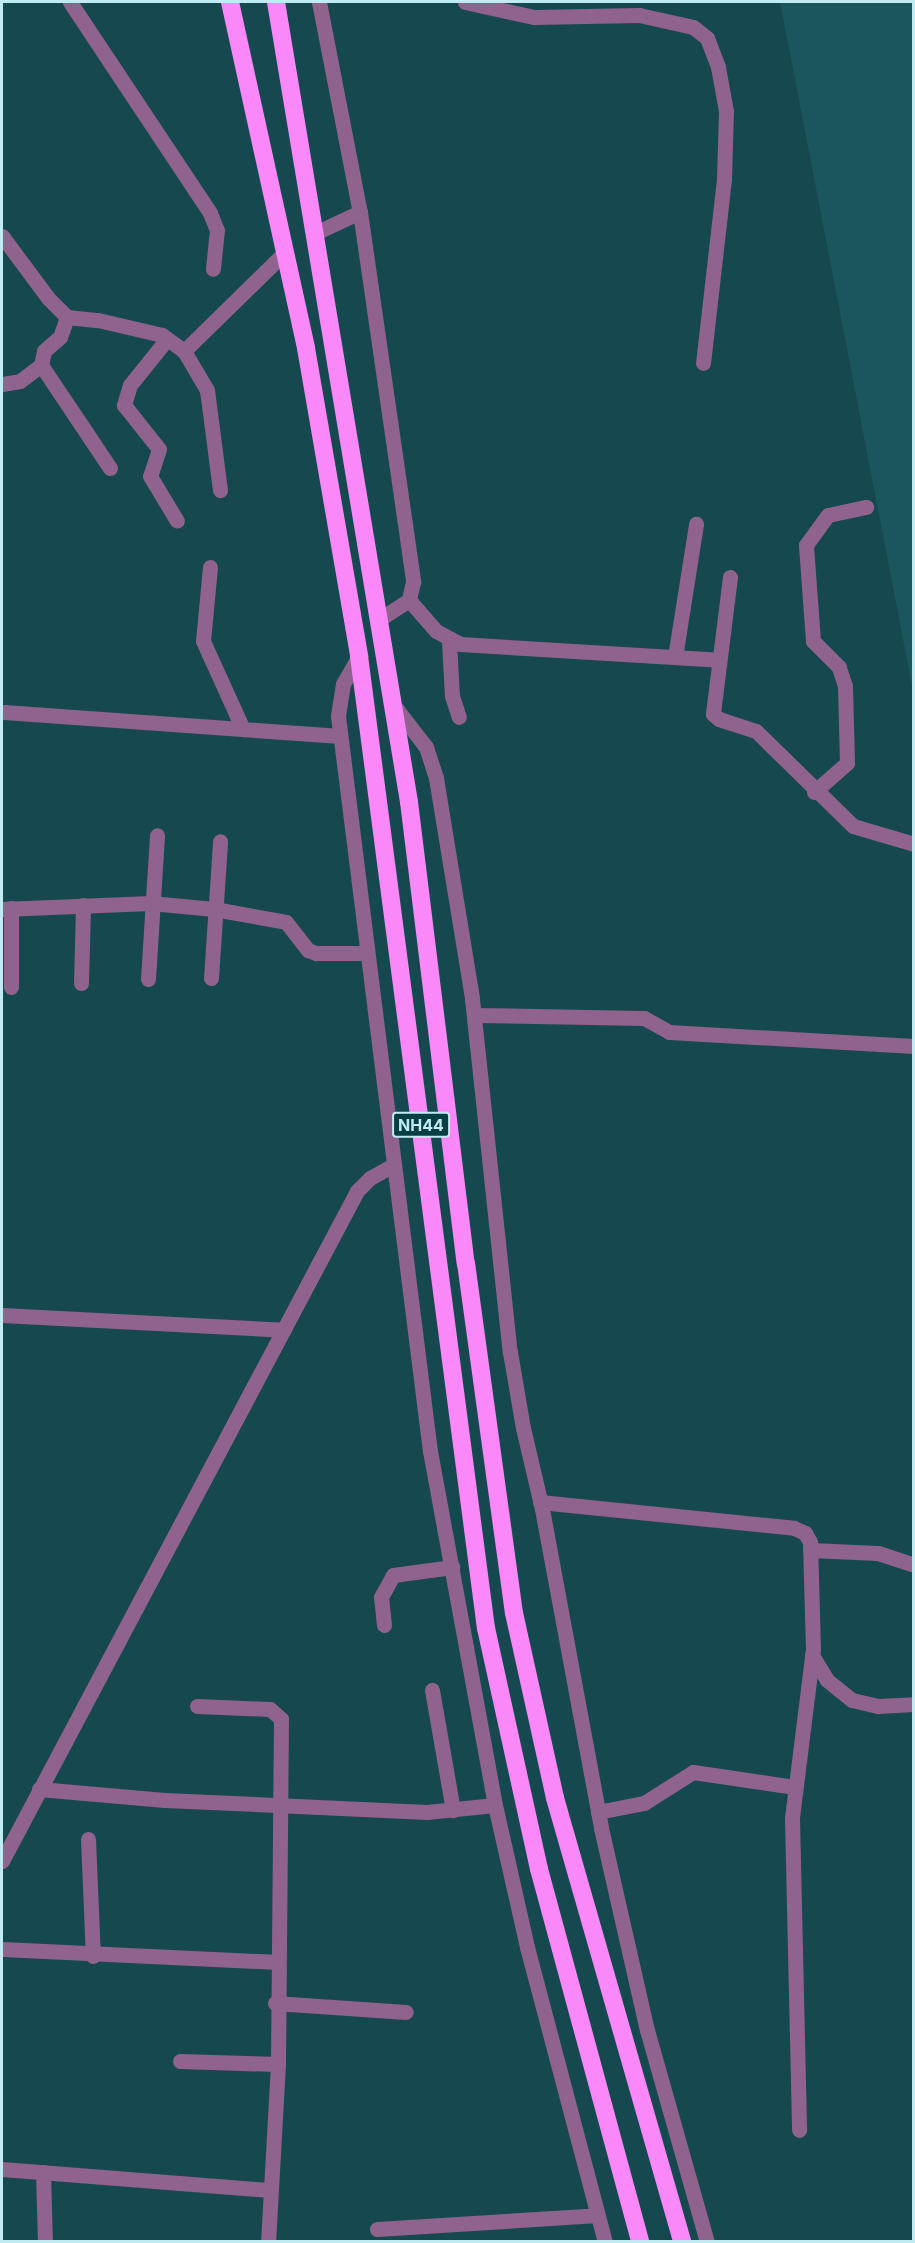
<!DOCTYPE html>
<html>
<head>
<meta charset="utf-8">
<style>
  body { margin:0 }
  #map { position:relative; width:915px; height:2243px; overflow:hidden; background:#16484f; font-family:Inter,sans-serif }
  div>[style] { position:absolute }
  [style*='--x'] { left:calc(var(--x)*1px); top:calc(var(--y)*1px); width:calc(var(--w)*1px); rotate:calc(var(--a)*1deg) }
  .built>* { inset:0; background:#1b555d }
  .minor>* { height:15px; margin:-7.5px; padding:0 7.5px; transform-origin:7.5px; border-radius:7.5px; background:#90628e }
  .highway>* { height:18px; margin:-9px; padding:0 9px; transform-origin:9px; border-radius:9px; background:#fb88f8 }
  span { translate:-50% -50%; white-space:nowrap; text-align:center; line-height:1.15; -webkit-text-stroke:4.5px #073d44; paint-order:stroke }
  .shield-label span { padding:2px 4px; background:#073d44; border:2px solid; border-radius:4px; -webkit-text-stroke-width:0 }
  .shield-label { font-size:16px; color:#c1ebf2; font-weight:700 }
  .frame { position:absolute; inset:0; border:3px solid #c1ebf2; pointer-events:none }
</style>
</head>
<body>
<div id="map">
  <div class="built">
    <div style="clip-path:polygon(780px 2px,913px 2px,913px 691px)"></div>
  </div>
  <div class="minor">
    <div style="--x:70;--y:2;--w:253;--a:56.4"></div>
    <div style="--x:210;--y:213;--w:18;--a:68"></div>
    <div style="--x:217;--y:230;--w:39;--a:96"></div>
    <div style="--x:319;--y:2;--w:214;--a:79"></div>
    <div style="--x:360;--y:212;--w:374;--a:81.8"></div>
    <div style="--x:413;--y:582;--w:18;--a:103"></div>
    <div style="--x:409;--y:600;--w:37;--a:147"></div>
    <div style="--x:465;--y:2;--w:71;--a:12.3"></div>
    <div style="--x:534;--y:17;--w:105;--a:-1.1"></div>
    <div style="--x:639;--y:15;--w:55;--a:12.5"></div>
    <div style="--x:693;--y:27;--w:18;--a:38"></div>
    <div style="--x:707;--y:38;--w:31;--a:69"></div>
    <div style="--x:718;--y:67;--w:45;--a:79.7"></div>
    <div style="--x:726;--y:111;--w:68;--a:91.7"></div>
    <div style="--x:724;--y:179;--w:185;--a:96.5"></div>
    <div style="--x:313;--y:234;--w:52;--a:-25.1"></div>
    <div style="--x:2;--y:236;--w:77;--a:53.4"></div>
    <div style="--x:48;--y:298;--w:27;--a:45"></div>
    <div style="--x:67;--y:317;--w:21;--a:109"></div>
    <div style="--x:60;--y:337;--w:21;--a:139"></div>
    <div style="--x:44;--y:351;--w:14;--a:102"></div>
    <div style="--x:41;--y:365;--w:124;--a:56.2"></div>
    <div style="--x:67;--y:317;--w:31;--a:6"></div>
    <div style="--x:98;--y:320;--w:66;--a:13.2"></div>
    <div style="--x:162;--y:335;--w:27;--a:36"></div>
    <div style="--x:184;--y:351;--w:45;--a:59.5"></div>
    <div style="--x:207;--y:390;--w:101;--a:82.6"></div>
    <div style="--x:167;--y:339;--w:59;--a:128.8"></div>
    <div style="--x:130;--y:385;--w:21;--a:107"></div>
    <div style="--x:124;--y:405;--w:56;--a:51.5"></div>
    <div style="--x:159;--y:449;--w:28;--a:108"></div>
    <div style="--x:150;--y:476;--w:52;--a:59"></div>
    <div style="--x:184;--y:351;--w:140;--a:-44.4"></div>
    <div style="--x:2;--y:384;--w:18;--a:-9"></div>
    <div style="--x:20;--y:381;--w:26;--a:-37"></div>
    <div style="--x:210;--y:567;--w:74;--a:95.4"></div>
    <div style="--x:203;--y:641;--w:97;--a:65.6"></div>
    <div style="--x:730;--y:577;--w:138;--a:97.1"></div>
    <div style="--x:713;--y:714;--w:8;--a:40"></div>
    <div style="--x:719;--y:719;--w:39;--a:18"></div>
    <div style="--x:756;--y:731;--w:136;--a:44.4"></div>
    <div style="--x:853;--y:826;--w:64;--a:16.4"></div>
    <div style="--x:409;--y:600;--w:41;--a:48.9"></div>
    <div style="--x:436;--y:631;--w:27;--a:28"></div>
    <div style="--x:460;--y:644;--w:259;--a:3.5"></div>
    <div style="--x:449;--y:641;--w:55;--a:86.9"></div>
    <div style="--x:452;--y:696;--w:22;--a:72"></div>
    <div style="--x:359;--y:656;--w:32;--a:120"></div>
    <div style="--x:343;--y:684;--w:32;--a:99"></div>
    <div style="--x:338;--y:716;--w:741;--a:82.87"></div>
    <div style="--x:430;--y:1451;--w:360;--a:79.6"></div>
    <div style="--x:495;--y:1805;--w:146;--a:77.3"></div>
    <div style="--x:527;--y:1947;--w:305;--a:75.2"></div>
    <div style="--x:675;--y:657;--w:135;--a:-81"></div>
    <div style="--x:392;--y:703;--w:56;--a:52.3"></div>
    <div style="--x:426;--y:747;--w:33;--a:72"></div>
    <div style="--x:436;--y:778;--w:224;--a:80.7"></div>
    <div style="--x:472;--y:999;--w:355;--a:83.9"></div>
    <div style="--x:510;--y:1352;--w:77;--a:80.3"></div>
    <div style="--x:523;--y:1428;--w:83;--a:76.8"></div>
    <div style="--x:542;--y:1509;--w:324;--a:79.5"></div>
    <div style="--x:601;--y:1828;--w:207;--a:77.2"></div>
    <div style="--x:647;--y:2030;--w:220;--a:74.2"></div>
    <div style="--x:4;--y:712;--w:337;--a:4.1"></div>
    <div style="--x:814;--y:792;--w:44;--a:-41.3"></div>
    <div style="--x:847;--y:763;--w:77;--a:-91.5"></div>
    <div style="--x:845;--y:686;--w:20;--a:-108"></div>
    <div style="--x:839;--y:667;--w:37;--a:-135"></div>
    <div style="--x:813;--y:641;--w:96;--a:-94.2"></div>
    <div style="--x:806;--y:545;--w:37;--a:-54"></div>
    <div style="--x:828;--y:515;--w:39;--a:-12"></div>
    <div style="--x:11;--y:908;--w:79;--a:90"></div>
    <div style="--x:2;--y:909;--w:149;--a:-2.3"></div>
    <div style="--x:151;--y:903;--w:63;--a:5.4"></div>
    <div style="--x:214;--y:909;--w:73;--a:10.2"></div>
    <div style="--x:286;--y:922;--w:36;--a:52"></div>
    <div style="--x:308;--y:950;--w:9;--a:21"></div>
    <div style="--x:316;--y:953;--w:51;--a:0"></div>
    <div style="--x:211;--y:978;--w:137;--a:-86.2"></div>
    <div style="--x:148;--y:979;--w:144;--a:-86.4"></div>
    <div style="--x:81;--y:983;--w:78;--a:-88.5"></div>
    <div style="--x:474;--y:1015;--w:170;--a:1"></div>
    <div style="--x:644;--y:1018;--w:29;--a:29"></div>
    <div style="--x:669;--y:1032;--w:245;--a:3.3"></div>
    <div style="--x:2;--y:1315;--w:282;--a:3"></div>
    <div style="--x:540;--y:1502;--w:255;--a:5.8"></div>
    <div style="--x:794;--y:1528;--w:12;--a:24"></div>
    <div style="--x:805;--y:1533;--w:10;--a:61"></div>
    <div style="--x:810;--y:1542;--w:107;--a:88.4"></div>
    <div style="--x:813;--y:1649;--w:170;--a:97.1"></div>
    <div style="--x:792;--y:1818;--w:312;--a:88.7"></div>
    <div style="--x:810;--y:1550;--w:68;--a:2.5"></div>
    <div style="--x:878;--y:1553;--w:38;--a:18"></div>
    <div style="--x:384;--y:1625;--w:28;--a:-96"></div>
    <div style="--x:381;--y:1597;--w:25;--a:-61"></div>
    <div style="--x:393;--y:1575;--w:60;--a:-7.7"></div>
    <div style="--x:812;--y:1655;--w:29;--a:59"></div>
    <div style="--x:827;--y:1680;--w:32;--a:39"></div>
    <div style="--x:852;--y:1700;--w:27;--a:13"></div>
    <div style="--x:878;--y:1706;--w:36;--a:-3"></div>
    <div style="--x:432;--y:1690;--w:122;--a:80.1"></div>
    <div style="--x:197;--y:1706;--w:73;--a:2.4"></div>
    <div style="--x:270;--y:1709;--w:15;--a:42"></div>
    <div style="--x:281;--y:1719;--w:345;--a:90.5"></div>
    <div style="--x:278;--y:2064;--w:178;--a:93.2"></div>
    <div style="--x:39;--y:1789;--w:126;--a:5"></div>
    <div style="--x:165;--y:1800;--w:262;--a:2.6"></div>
    <div style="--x:427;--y:1812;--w:68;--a:-5.9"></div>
    <div style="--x:598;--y:1812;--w:47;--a:-11.1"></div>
    <div style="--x:644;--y:1803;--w:58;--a:-32.3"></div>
    <div style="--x:693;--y:1772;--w:103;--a:8.4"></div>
    <div style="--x:88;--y:1839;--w:117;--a:87.6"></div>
    <div style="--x:2;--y:1861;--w:758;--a:-62.08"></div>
    <div style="--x:357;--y:1191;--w:18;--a:-45"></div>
    <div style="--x:370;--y:1178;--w:25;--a:-29"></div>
    <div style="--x:2;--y:1949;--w:276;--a:2.7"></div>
    <div style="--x:275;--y:2003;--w:131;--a:3.9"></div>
    <div style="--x:180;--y:2061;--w:98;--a:1.8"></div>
    <div style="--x:2;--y:2169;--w:269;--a:4.5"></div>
    <div style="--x:43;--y:2172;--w:70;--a:88.4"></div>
    <div style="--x:377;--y:2229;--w:221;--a:-3.6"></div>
  </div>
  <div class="highway">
    <div style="--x:230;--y:2;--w:354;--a:77.6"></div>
    <div style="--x:306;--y:348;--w:313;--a:80.2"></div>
    <div style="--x:359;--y:656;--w:980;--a:82.56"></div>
    <div style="--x:486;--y:1628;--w:247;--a:77.6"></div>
    <div style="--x:539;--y:1869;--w:386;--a:74.8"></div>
    <div style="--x:276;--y:2;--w:811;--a:80.56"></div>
    <div style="--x:409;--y:802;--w:465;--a:83"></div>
    <div style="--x:466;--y:1263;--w:353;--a:82.2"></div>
    <div style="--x:514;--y:1613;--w:189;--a:77.5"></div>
    <div style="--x:555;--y:1798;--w:462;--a:74"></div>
  </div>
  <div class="shield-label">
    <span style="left:421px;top:1125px">NH44</span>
  </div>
  <div class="frame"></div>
</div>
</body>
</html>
